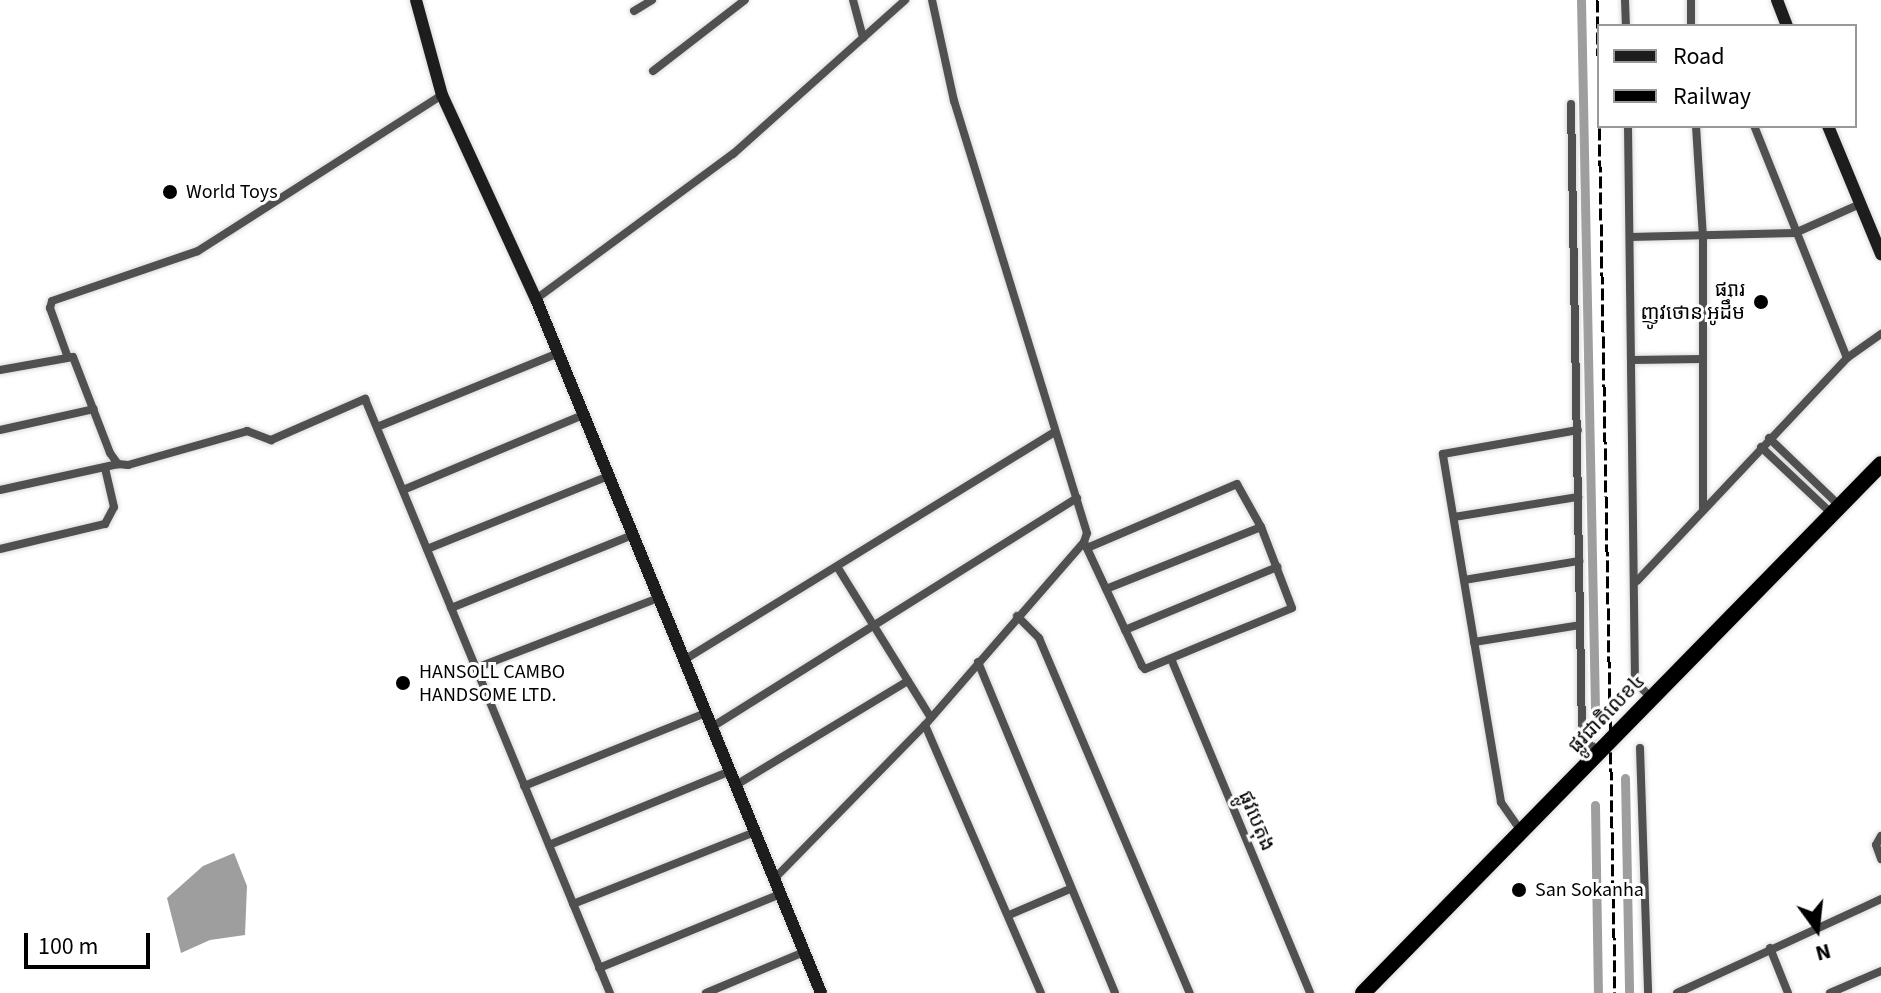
<!DOCTYPE html>
<html>
<head>
<meta charset="utf-8">
<style>
  body { margin:0 }
  #map { position:relative; width:1881px; height:993px; overflow:hidden; background:#fff; font-family:"Source Sans 3","Noto Sans Khmer",sans-serif }
  div>[style] { position:absolute }
  [style*='--x'] { left:calc(var(--x)*1px); top:calc(var(--y)*1px); width:calc(var(--w)*1px); rotate:calc(var(--a)*1deg) }
  .water>* { inset:0; background:#9e9e9e }
  .canal>* { height:9px; margin:-4.5px; padding:0 4.5px; transform-origin:4.5px; border-radius:4.5px; background:#9e9e9e }
  .roads { filter:drop-shadow(0 0 2px #dbdbdb) drop-shadow(0 0 2px #dbdbdb) }
  .street>* { height:8px; margin:-4px; padding:0 4px; transform-origin:4px; border-radius:4px; background:#505050 }
  .secondary>* { height:12px; margin:-6px; padding:0 6px; transform-origin:6px; border-radius:6px; background:#1d1d1d }
  .highway>* { height:16px; margin:-8px; padding:0 8px; transform-origin:8px; border-radius:8px; background:#000 }
  .rail>* { height:3px; margin-top:-1.5px; transform-origin:0; background:repeating-linear-gradient(90deg,#000 0 12px,transparent 0 16px) }
  .dots>* { width:22px; height:22px; translate:-50% -50%; box-sizing:border-box; border:4px solid #fff; border-radius:50% }
  span { translate:-50% -50%; white-space:nowrap; text-align:center; line-height:1.15; -webkit-text-stroke:6px #fff; paint-order:stroke }
  .poi-label { font-size:20px; color:#000 }
  .left { translate:0 -50%; text-align:left }
  .right { translate:-100% -50%; text-align:right }
  .street-label { font-size:20px; color:#000 }
  .legend { position:absolute; left:1597px; top:24px; width:260px; height:104px; box-sizing:border-box; background:#fff; border:2px solid #999; margin:0; padding:10px 14px; list-style:none; font-size:24px; color:#000 }
  .legend li { display:flex; align-items:center; gap:16px; height:40px }
  .legend b { width:40px; border:2px solid #999 }
  .north { position:absolute; left:1777px; top:889px; width:80px; height:80px; -webkit-text-stroke:6px #fff; paint-order:stroke; rotate:165deg; font-size:22px; font-weight:700; line-height:32px; text-align:center; color:#000 }
  .north::after { content:''; display:block; margin:auto; width:28px; height:36px; background:#000; clip-path:polygon(50% 0,100% 100%,50% 72%,0 100%) }
  .scale { position:absolute; left:24px; top:933px; width:126px; height:36px; box-sizing:border-box; border:4px solid #000; border-top:0; padding-left:10px; font-size:24px; line-height:28px; white-space:nowrap; color:#000; -webkit-text-stroke:6px #fff; paint-order:stroke }
</style>
</head>
<body>
<div id="map">
  <div class="water">
    <div style="clip-path:polygon(234px 853px,247px 886px,245px 935px,210px 940px,181px 953px,167px 898px,203px 866px)"></div>
  </div>
  <div class="canal">
    <div style="--x:1581;--y:0;--w:709;--a:88.87"></div>
    <div style="--x:1625;--y:778;--w:215;--a:88.9"></div>
    <div style="--x:1595;--y:805;--w:188;--a:89.1"></div>
  </div>
  <div class="roads">
    <div class="street">
      <div style="--x:853;--y:0;--w:39;--a:75"></div>
      <div style="--x:1625;--y:0;--w:26;--a:88"></div>
      <div style="--x:1691;--y:0;--w:26;--a:90"></div>
      <div style="--x:634;--y:11;--w:21;--a:-31"></div>
      <div style="--x:653;--y:71;--w:116;--a:-37.7"></div>
      <div style="--x:1571;--y:104;--w:631;--a:89"></div>
      <div style="--x:1582;--y:735;--w:23;--a:47"></div>
      <div style="--x:1628;--y:126;--w:555;--a:89.28"></div>
      <div style="--x:1635;--y:681;--w:23;--a:47"></div>
      <div style="--x:1696;--y:126;--w:111;--a:86.4"></div>
      <div style="--x:1703;--y:237;--w:271;--a:90"></div>
      <div style="--x:1630;--y:237;--w:165;--a:-1.4"></div>
      <div style="--x:1795;--y:233;--w:71;--a:-24"></div>
      <div style="--x:536;--y:299;--w:245;--a:-36.4"></div>
      <div style="--x:733;--y:154;--w:231;--a:-41.8"></div>
      <div style="--x:67;--y:355;--w:50;--a:-109.9"></div>
      <div style="--x:50;--y:308;--w:7;--a:-74"></div>
      <div style="--x:52;--y:301;--w:154;--a:-18.9"></div>
      <div style="--x:198;--y:251;--w:290;--a:-32.6"></div>
      <div style="--x:1847;--y:358;--w:42;--a:-35.2"></div>
      <div style="--x:1632;--y:360;--w:70;--a:-0.8"></div>
      <div style="--x:0;--y:370;--w:74;--a:-10.1"></div>
      <div style="--x:73;--y:357;--w:103;--a:68.9"></div>
      <div style="--x:110;--y:453;--w:14;--a:54"></div>
      <div style="--x:118;--y:464;--w:10;--a:6"></div>
      <div style="--x:128;--y:465;--w:124;--a:-15.9"></div>
      <div style="--x:247;--y:431;--w:26;--a:21"></div>
      <div style="--x:271;--y:440;--w:103;--a:-23.6"></div>
      <div style="--x:365;--y:399;--w:643;--a:67.59"></div>
      <div style="--x:377;--y:427;--w:196;--a:-22.2"></div>
      <div style="--x:0;--y:430;--w:96;--a:-12.6"></div>
      <div style="--x:1769;--y:438;--w:98;--a:43.8"></div>
      <div style="--x:1761;--y:447;--w:98;--a:43.3"></div>
      <div style="--x:0;--y:490;--w:121;--a:-12.4"></div>
      <div style="--x:403;--y:490;--w:195;--a:-22.6"></div>
      <div style="--x:1454;--y:517;--w:126;--a:-9.2"></div>
      <div style="--x:1084;--y:542;--w:137;--a:64.9"></div>
      <div style="--x:1142;--y:666;--w:4;--a:45"></div>
      <div style="--x:1145;--y:669;--w:159;--a:-22.5"></div>
      <div style="--x:1292;--y:608;--w:87;--a:-110.9"></div>
      <div style="--x:1261;--y:527;--w:49;--a:-119.2"></div>
      <div style="--x:1237;--y:484;--w:163;--a:156.9"></div>
      <div style="--x:0;--y:549;--w:108;--a:-13.4"></div>
      <div style="--x:105;--y:524;--w:19;--a:-62"></div>
      <div style="--x:114;--y:507;--w:40;--a:-103"></div>
      <div style="--x:427;--y:549;--w:196;--a:-21.9"></div>
      <div style="--x:838;--y:568;--w:176;--a:58.2"></div>
      <div style="--x:1464;--y:580;--w:117;--a:-9.4"></div>
      <div style="--x:1637;--y:581;--w:306;--a:-46.7"></div>
      <div style="--x:1847;--y:358;--w:250;--a:-111.8"></div>
      <div style="--x:1106;--y:589;--w:167;--a:-21.8"></div>
      <div style="--x:451;--y:608;--w:196;--a:-21.9"></div>
      <div style="--x:1017;--y:616;--w:31;--a:45"></div>
      <div style="--x:1039;--y:638;--w:386;--a:67"></div>
      <div style="--x:1125;--y:630;--w:165;--a:-22.5"></div>
      <div style="--x:1474;--y:642;--w:107;--a:-9.1"></div>
      <div style="--x:684;--y:660;--w:435;--a:-31.6"></div>
      <div style="--x:1172;--y:661;--w:360;--a:67.4"></div>
      <div style="--x:978;--y:662;--w:358;--a:67.5"></div>
      <div style="--x:476;--y:668;--w:195;--a:-21"></div>
      <div style="--x:925;--y:725;--w:292;--a:66.6"></div>
      <div style="--x:712;--y:727;--w:431;--a:-32.1"></div>
      <div style="--x:1640;--y:748;--w:245;--a:88.1"></div>
      <div style="--x:736;--y:785;--w:201;--a:-31.2"></div>
      <div style="--x:524;--y:786;--w:196;--a:-21.9"></div>
      <div style="--x:1521;--y:831;--w:35;--a:-125"></div>
      <div style="--x:1501;--y:802;--w:353;--a:-99.5"></div>
      <div style="--x:1443;--y:454;--w:137;--a:-10.1"></div>
      <div style="--x:1881;--y:836;--w:10;--a:119"></div>
      <div style="--x:1876;--y:845;--w:15;--a:70"></div>
      <div style="--x:549;--y:845;--w:196;--a:-22.2"></div>
      <div style="--x:774;--y:879;--w:216;--a:-45.6"></div>
      <div style="--x:925;--y:725;--w:242;--a:-49"></div>
      <div style="--x:1084;--y:542;--w:9;--a:-72"></div>
      <div style="--x:1087;--y:533;--w:452;--a:-107.1"></div>
      <div style="--x:954;--y:101;--w:103;--a:-102.3"></div>
      <div style="--x:573;--y:904;--w:196;--a:-21.6"></div>
      <div style="--x:1009;--y:915;--w:66;--a:-23.1"></div>
      <div style="--x:1770;--y:948;--w:48;--a:68.2"></div>
      <div style="--x:599;--y:968;--w:196;--a:-22.2"></div>
      <div style="--x:706;--y:993;--w:106;--a:-22.7"></div>
      <div style="--x:1677;--y:993;--w:225;--a:-24.7"></div>
      <div style="--x:1830;--y:993;--w:56;--a:-23.3"></div>
    </div>
    <div class="secondary">
      <div style="--x:416;--y:0;--w:98;--a:74.7"></div>
      <div style="--x:442;--y:95;--w:225;--a:65.3"></div>
      <div style="--x:536;--y:299;--w:750;--a:67.67"></div>
      <div style="--x:1777;--y:0;--w:28;--a:69"></div>
      <div style="--x:1828;--y:126;--w:139;--a:67.5"></div>
    </div>
    <div class="highway">
      <div style="--x:1363;--y:993;--w:740;--a:-45.6"></div>
    </div>
  </div>
  <div class="rail">
    <div style="--x:1597;--y:0;--w:993;--a:88.96"></div>
  </div>
  <div class="dots">
    <div style="left:170px;top:192px;background:#000"></div>
    <div style="left:1761px;top:302px;background:#000"></div>
    <div style="left:403px;top:683px;background:#000"></div>
    <div style="left:1519px;top:890px;background:#000"></div>
  </div>
  <div class="poi-label">
    <span class="left" style="left:186px;top:192px">World Toys</span>
    <span class="right" style="left:1745px;top:302px">ផ្សារ<br>ញូវថោន អូដឹម</span>
    <span class="left" style="left:419px;top:684px">HANSOLL CAMBO<br>HANDSOME LTD.</span>
    <span class="left" style="left:1535px;top:890px">San Sokanha</span>
  </div>
  <div class="street-label">
    <span style="left:1607px;top:714px;rotate:-46deg">ផ្លូវជាតិលេខ៤</span>
    <span style="left:1256px;top:821px;rotate:67deg">ផ្លូវបេតុង</span>
  </div>
  <ul class="legend">
  <li><b style="height:10px;background:#1d1d1d"></b>Road</li>
  <li><b style="height:10px;background:#000"></b>Railway</li>
  </ul>
  <div class="north">N</div>
  <div class="scale">100 m</div>
</div>
</body>
</html>
